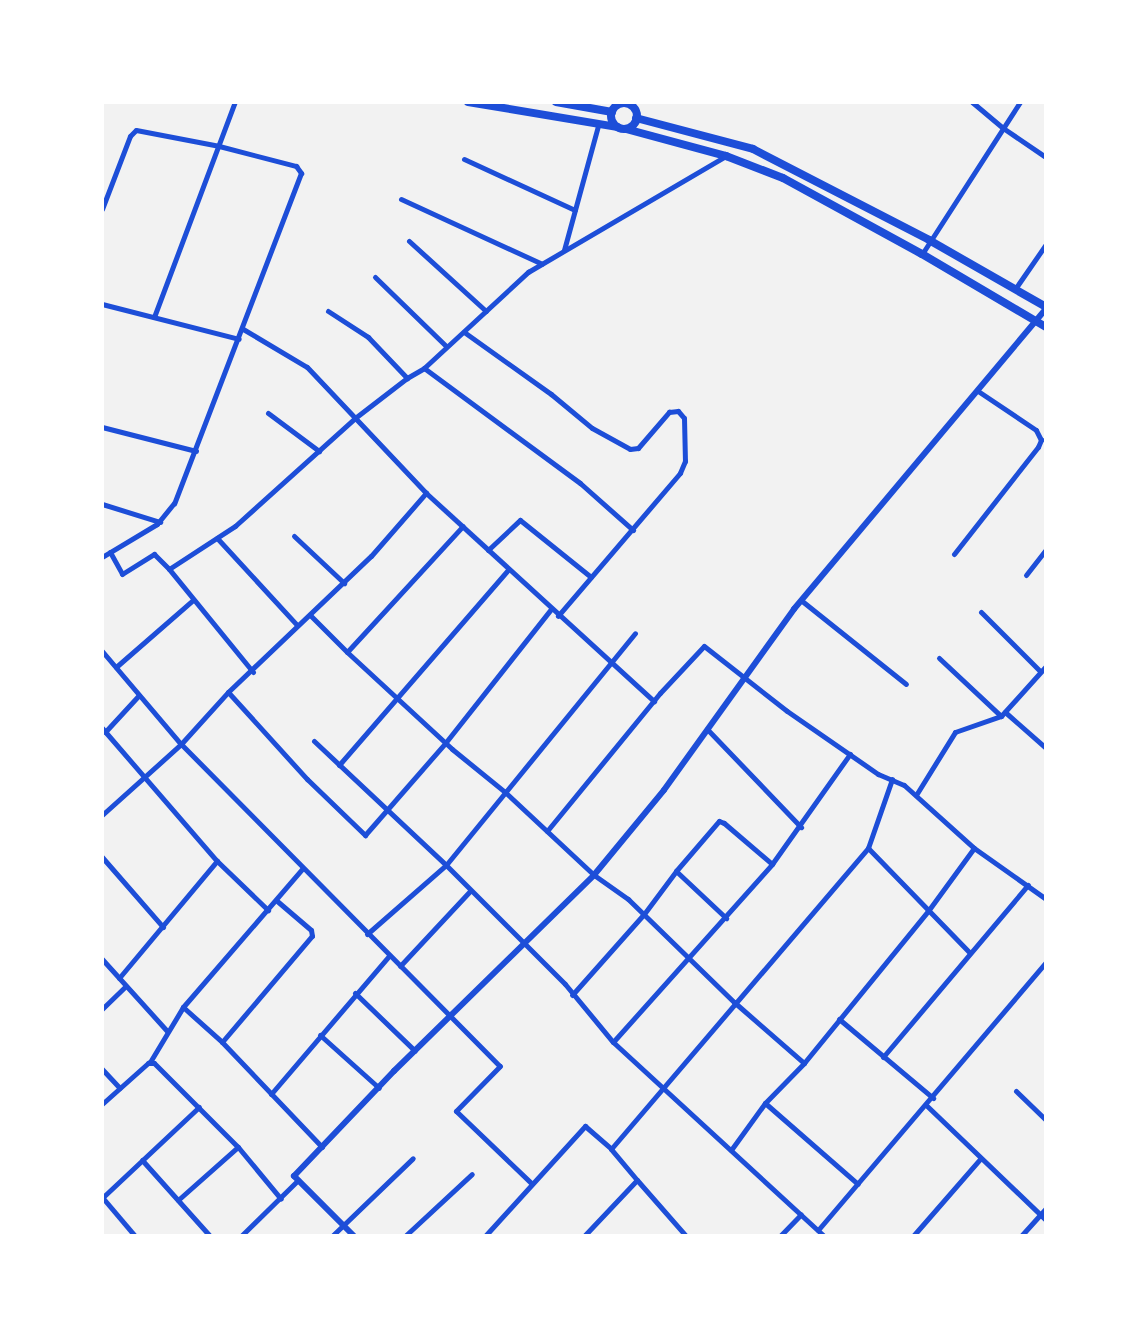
<!DOCTYPE html>
<html>
<head>
<meta charset="utf-8">
<style>
  body { margin:0 }
  #map { position:relative; width:1148px; height:1338px; overflow:hidden; background:#f2f2f2; font-family:"Public Sans",sans-serif }
  div>[style] { position:absolute }
  [style*='--x'] { left:calc(var(--x)*1px); top:calc(var(--y)*1px); width:calc(var(--w)*1px); rotate:calc(var(--a)*1deg) }
  .minor>* { height:5px; margin:-2.5px; padding:0 2.5px; transform-origin:2.5px; border-radius:2.5px; background:#1d4ed8 }
  .tertiary>* { height:6px; margin:-3px; padding:0 3px; transform-origin:3px; border-radius:3px; background:#1d4ed8 }
  .trunk>* { height:8px; margin:-4px; padding:0 4px; transform-origin:4px; border-radius:4px; background:#1d4ed8 }
  .trunk>.ring { margin:-4px; padding:0; box-sizing:content-box; background:none; border:8px solid #1d4ed8; border-radius:50% }
  span { translate:-50% -50%; white-space:nowrap; text-align:center; line-height:1.15; -webkit-text-stroke:6px #fff; paint-order:stroke }
  .frame { position:absolute; inset:0; border:104px solid #fff; pointer-events:none }
</style>
</head>
<body>
<div id="map">
  <div class="minor">
    <div style="--x:972;--y:102;--w:40;--a:40"></div>
    <div style="--x:1003;--y:128;--w:50;--a:34.3"></div>
    <div style="--x:464;--y:159;--w:122;--a:24.7"></div>
    <div style="--x:401;--y:199;--w:155;--a:24.7"></div>
    <div style="--x:102;--y:209;--w:78;--a:-69"></div>
    <div style="--x:130;--y:136;--w:8;--a:-45"></div>
    <div style="--x:136;--y:130;--w:85;--a:10.9"></div>
    <div style="--x:219;--y:146;--w:80;--a:14.6"></div>
    <div style="--x:296;--y:166;--w:9;--a:54"></div>
    <div style="--x:301;--y:173;--w:354;--a:111"></div>
    <div style="--x:174;--y:503;--w:27;--a:129"></div>
    <div style="--x:157;--y:524;--w:64;--a:149"></div>
    <div style="--x:409;--y:241;--w:104;--a:42.3"></div>
    <div style="--x:564;--y:250;--w:129;--a:-74.7"></div>
    <div style="--x:922;--y:254;--w:181;--a:-57.2"></div>
    <div style="--x:375;--y:277;--w:99;--a:44.2"></div>
    <div style="--x:1015;--y:289;--w:55;--a:-55.4"></div>
    <div style="--x:102;--y:304;--w:141;--a:14.3"></div>
    <div style="--x:328;--y:311;--w:48;--a:33"></div>
    <div style="--x:368;--y:337;--w:57;--a:46.4"></div>
    <div style="--x:154;--y:317;--w:230;--a:-69.4"></div>
    <div style="--x:243;--y:329;--w:74;--a:30.7"></div>
    <div style="--x:307;--y:367;--w:173;--a:46.6"></div>
    <div style="--x:464;--y:332;--w:107;--a:35.5"></div>
    <div style="--x:551;--y:394;--w:53;--a:39.7"></div>
    <div style="--x:592;--y:428;--w:43;--a:28.9"></div>
    <div style="--x:630;--y:449;--w:8;--a:-7"></div>
    <div style="--x:638;--y:448;--w:48;--a:-49.3"></div>
    <div style="--x:669;--y:412;--w:9;--a:-6"></div>
    <div style="--x:678;--y:411;--w:9;--a:49"></div>
    <div style="--x:684;--y:418;--w:43;--a:88.7"></div>
    <div style="--x:685;--y:461;--w:13;--a:113"></div>
    <div style="--x:680;--y:473;--w:188;--a:130.5"></div>
    <div style="--x:424;--y:368;--w:194;--a:36.4"></div>
    <div style="--x:580;--y:483;--w:71;--a:41.6"></div>
    <div style="--x:268;--y:413;--w:64;--a:36.7"></div>
    <div style="--x:102;--y:427;--w:97;--a:14.3"></div>
    <div style="--x:102;--y:504;--w:61;--a:17.2"></div>
    <div style="--x:294;--y:536;--w:69;--a:43.2"></div>
    <div style="--x:217;--y:538;--w:118;--a:47.4"></div>
    <div style="--x:488;--y:550;--w:44;--a:-43.2"></div>
    <div style="--x:520;--y:520;--w:91;--a:38.8"></div>
    <div style="--x:110;--y:552;--w:25;--a:61"></div>
    <div style="--x:122;--y:574;--w:38;--a:-32"></div>
    <div style="--x:154;--y:554;--w:21;--a:45"></div>
    <div style="--x:954;--y:554;--w:136;--a:-51.9"></div>
    <div style="--x:1038;--y:447;--w:8;--a:-67"></div>
    <div style="--x:1041;--y:440;--w:11;--a:-117"></div>
    <div style="--x:1036;--y:430;--w:70;--a:-146.1"></div>
    <div style="--x:1026;--y:575;--w:33;--a:-52"></div>
    <div style="--x:802;--y:601;--w:133;--a:38.6"></div>
    <div style="--x:981;--y:612;--w:83;--a:45"></div>
    <div style="--x:310;--y:615;--w:52;--a:45"></div>
    <div style="--x:347;--y:652;--w:143;--a:42.7"></div>
    <div style="--x:452;--y:749;--w:68;--a:39.1"></div>
    <div style="--x:505;--y:792;--w:122;--a:43"></div>
    <div style="--x:594;--y:875;--w:42;--a:35.2"></div>
    <div style="--x:628;--y:899;--w:148;--a:44.2"></div>
    <div style="--x:734;--y:1002;--w:93;--a:41.1"></div>
    <div style="--x:102;--y:651;--w:122;--a:49.7"></div>
    <div style="--x:181;--y:744;--w:453;--a:45.3"></div>
    <div style="--x:500;--y:1066;--w:63;--a:134.4"></div>
    <div style="--x:456;--y:1111;--w:105;--a:43.8"></div>
    <div style="--x:347;--y:652;--w:171;--a:-47.4"></div>
    <div style="--x:939;--y:658;--w:85;--a:43.1"></div>
    <div style="--x:116;--y:667;--w:101;--a:-41"></div>
    <div style="--x:253;--y:672;--w:133;--a:-129.2"></div>
    <div style="--x:169;--y:569;--w:79;--a:-33.1"></div>
    <div style="--x:235;--y:526;--w:161;--a:-42"></div>
    <div style="--x:355;--y:418;--w:66;--a:-37.6"></div>
    <div style="--x:407;--y:378;--w:20;--a:-30"></div>
    <div style="--x:424;--y:368;--w:142;--a:-42.7"></div>
    <div style="--x:528;--y:272;--w:229;--a:-30.4"></div>
    <div style="--x:228;--y:692;--w:118;--a:47.8"></div>
    <div style="--x:307;--y:779;--w:81;--a:44"></div>
    <div style="--x:365;--y:835;--w:123;--a:-48.9"></div>
    <div style="--x:446;--y:742;--w:169;--a:-51.7"></div>
    <div style="--x:1005;--y:712;--w:55;--a:41.3"></div>
    <div style="--x:102;--y:728;--w:176;--a:49.2"></div>
    <div style="--x:217;--y:861;--w:71;--a:43.9"></div>
    <div style="--x:707;--y:729;--w:136;--a:46.2"></div>
    <div style="--x:105;--y:732;--w:50;--a:-47.4"></div>
    <div style="--x:314;--y:741;--w:181;--a:43.2"></div>
    <div style="--x:446;--y:865;--w:168;--a:45"></div>
    <div style="--x:565;--y:984;--w:75;--a:50.4"></div>
    <div style="--x:613;--y:1042;--w:287;--a:42.6"></div>
    <div style="--x:339;--y:765;--w:259;--a:-49.1"></div>
    <div style="--x:916;--y:795;--w:74;--a:-58.2"></div>
    <div style="--x:955;--y:732;--w:49;--a:-19.2"></div>
    <div style="--x:1001;--y:716;--w:67;--a:-48"></div>
    <div style="--x:102;--y:815;--w:106;--a:-41.9"></div>
    <div style="--x:181;--y:744;--w:70;--a:-47.9"></div>
    <div style="--x:228;--y:692;--w:197;--a:-43.6"></div>
    <div style="--x:371;--y:556;--w:84;--a:-48.9"></div>
    <div style="--x:426;--y:493;--w:309;--a:42.4"></div>
    <div style="--x:547;--y:831;--w:178;--a:-50.7"></div>
    <div style="--x:660;--y:693;--w:64;--a:-46.9"></div>
    <div style="--x:704;--y:646;--w:105;--a:38.1"></div>
    <div style="--x:787;--y:711;--w:111;--a:34.7"></div>
    <div style="--x:878;--y:774;--w:28;--a:23"></div>
    <div style="--x:904;--y:785;--w:94;--a:42"></div>
    <div style="--x:974;--y:848;--w:88;--a:35.3"></div>
    <div style="--x:868;--y:848;--w:146;--a:45.8"></div>
    <div style="--x:102;--y:857;--w:93;--a:48.9"></div>
    <div style="--x:676;--y:871;--w:69;--a:43.2"></div>
    <div style="--x:367;--y:934;--w:105;--a:-41.1"></div>
    <div style="--x:446;--y:865;--w:299;--a:-50.8"></div>
    <div style="--x:102;--y:959;--w:97;--a:47.9"></div>
    <div style="--x:400;--y:966;--w:103;--a:-47"></div>
    <div style="--x:119;--y:978;--w:153;--a:-50.1"></div>
    <div style="--x:355;--y:993;--w:83;--a:44"></div>
    <div style="--x:572;--y:995;--w:108;--a:-48.4"></div>
    <div style="--x:644;--y:914;--w:54;--a:-53.3"></div>
    <div style="--x:676;--y:871;--w:66;--a:-49.3"></div>
    <div style="--x:719;--y:821;--w:5;--a:22"></div>
    <div style="--x:724;--y:823;--w:63;--a:40.5"></div>
    <div style="--x:183;--y:1007;--w:52;--a:41.9"></div>
    <div style="--x:222;--y:1042;--w:145;--a:46.4"></div>
    <div style="--x:102;--y:1009;--w:33;--a:-44"></div>
    <div style="--x:839;--y:1019;--w:123;--a:40"></div>
    <div style="--x:320;--y:1035;--w:79;--a:41.9"></div>
    <div style="--x:222;--y:1042;--w:139;--a:-49.7"></div>
    <div style="--x:312;--y:936;--w:6;--a:-99"></div>
    <div style="--x:311;--y:930;--w:45;--a:-139.5"></div>
    <div style="--x:613;--y:1042;--w:239;--a:-48.2"></div>
    <div style="--x:772;--y:864;--w:135;--a:-54.7"></div>
    <div style="--x:883;--y:1057;--w:225;--a:-49.9"></div>
    <div style="--x:150;--y:1062;--w:64;--a:-59"></div>
    <div style="--x:183;--y:1007;--w:182;--a:-49.2"></div>
    <div style="--x:102;--y:1069;--w:26;--a:47"></div>
    <div style="--x:1016;--y:1091;--w:42;--a:44"></div>
    <div style="--x:271;--y:1094;--w:182;--a:-49.5"></div>
    <div style="--x:765;--y:1103;--w:123;--a:41.1"></div>
    <div style="--x:102;--y:1104;--w:62;--a:-41.7"></div>
    <div style="--x:148;--y:1063;--w:6;--a:0"></div>
    <div style="--x:154;--y:1063;--w:119;--a:45"></div>
    <div style="--x:238;--y:1147;--w:67;--a:50.4"></div>
    <div style="--x:926;--y:1105;--w:166;--a:43.8"></div>
    <div style="--x:731;--y:1150;--w:58;--a:-54.1"></div>
    <div style="--x:765;--y:1103;--w:56;--a:-45.7"></div>
    <div style="--x:804;--y:1063;--w:196;--a:-50.8"></div>
    <div style="--x:928;--y:911;--w:78;--a:-53.9"></div>
    <div style="--x:142;--y:1160;--w:102;--a:48.2"></div>
    <div style="--x:637;--y:1180;--w:74;--a:48.8"></div>
    <div style="--x:102;--y:1197;--w:51;--a:49.8"></div>
    <div style="--x:102;--y:1198;--w:133;--a:-43.2"></div>
    <div style="--x:178;--y:1200;--w:80;--a:-41.5"></div>
    <div style="--x:818;--y:1230;--w:352;--a:-49.6"></div>
    <div style="--x:241;--y:1236;--w:80;--a:-44.5"></div>
    <div style="--x:332;--y:1236;--w:112;--a:-43.9"></div>
    <div style="--x:405;--y:1236;--w:91;--a:-42.8"></div>
    <div style="--x:485;--y:1236;--w:149;--a:-47.7"></div>
    <div style="--x:585;--y:1126;--w:35;--a:41"></div>
    <div style="--x:584;--y:1236;--w:77;--a:-46.6"></div>
    <div style="--x:637;--y:1180;--w:40;--a:-130"></div>
    <div style="--x:611;--y:1149;--w:396;--a:-49.5"></div>
    <div style="--x:868;--y:848;--w:73;--a:-70.8"></div>
    <div style="--x:780;--y:1236;--w:30;--a:-46"></div>
    <div style="--x:913;--y:1236;--w:102;--a:-49"></div>
    <div style="--x:1021;--y:1236;--w:38;--a:-48"></div>
  </div>
  <div class="tertiary">
    <div style="--x:354;--y:1236;--w:85;--a:-135"></div>
    <div style="--x:294;--y:1176;--w:145;--a:-46.4"></div>
    <div style="--x:394;--y:1071;--w:280;--a:-44.4"></div>
    <div style="--x:594;--y:875;--w:110;--a:-50.5"></div>
    <div style="--x:664;--y:790;--w:223;--a:-54.3"></div>
    <div style="--x:794;--y:609;--w:392;--a:-50"></div>
  </div>
  <div class="trunk">
    <div style="--x:468;--y:102;--w:152;--a:9.5"></div>
    <div style="--x:556;--y:102;--w:57;--a:10.1"></div>
    <div class="ring" style="left:611px;top:103px;width:18px;height:18px"></div>
    <div style="--x:636;--y:118;--w:121;--a:14.8"></div>
    <div style="--x:753;--y:149;--w:198;--a:27.3"></div>
    <div style="--x:929;--y:240;--w:135;--a:29.8"></div>
    <div style="--x:626;--y:129;--w:104;--a:15.1"></div>
    <div style="--x:726;--y:156;--w:61;--a:21.1"></div>
    <div style="--x:783;--y:178;--w:158;--a:28.7"></div>
    <div style="--x:922;--y:254;--w:144;--a:30.5"></div>
  </div>
  <div class="frame"></div>
</div>
</body>
</html>
